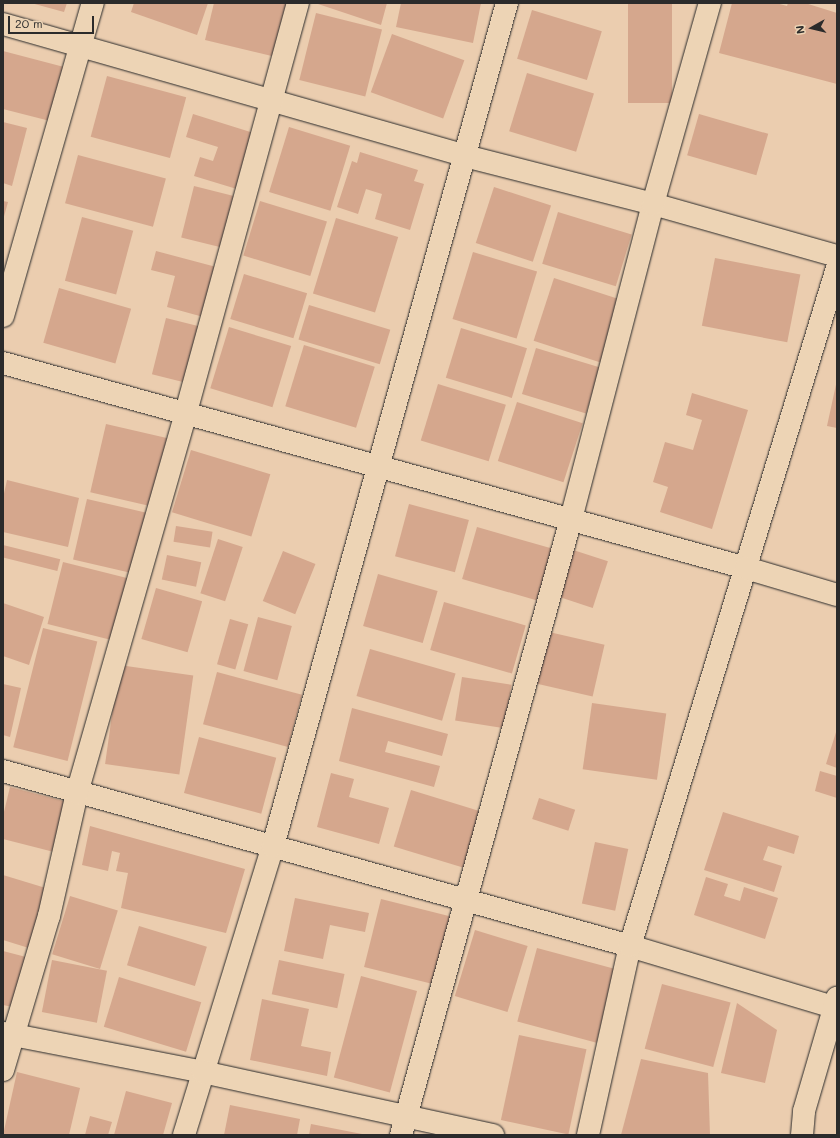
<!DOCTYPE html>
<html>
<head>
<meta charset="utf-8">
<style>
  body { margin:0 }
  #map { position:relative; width:840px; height:1138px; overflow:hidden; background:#ebcdaf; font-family:Mali,sans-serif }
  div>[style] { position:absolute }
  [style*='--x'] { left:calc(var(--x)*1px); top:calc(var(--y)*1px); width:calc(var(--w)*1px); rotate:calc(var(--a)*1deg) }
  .building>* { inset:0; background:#d5a78d; transform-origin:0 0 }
  .roads { filter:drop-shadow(0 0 1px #2b2b2b) drop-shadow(0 0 1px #2b2b2b) }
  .street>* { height:22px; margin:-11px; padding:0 11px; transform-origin:11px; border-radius:11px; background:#edd4b5 }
  .secondary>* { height:22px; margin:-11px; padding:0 11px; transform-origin:11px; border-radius:11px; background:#edd4b5 }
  span { translate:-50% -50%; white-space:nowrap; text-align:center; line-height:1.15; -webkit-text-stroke:4px #edd4b5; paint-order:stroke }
  .frame { position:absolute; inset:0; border:4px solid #2b2b2b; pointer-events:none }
  .north { position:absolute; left:792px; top:8px; width:40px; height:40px; -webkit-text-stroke:3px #edd4b5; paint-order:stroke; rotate:262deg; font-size:11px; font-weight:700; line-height:16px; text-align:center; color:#2b2b2b }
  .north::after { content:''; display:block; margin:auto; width:14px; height:18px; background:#2b2b2b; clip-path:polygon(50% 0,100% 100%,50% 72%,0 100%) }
  .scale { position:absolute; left:8px; top:16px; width:86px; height:18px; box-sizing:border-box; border:2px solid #2b2b2b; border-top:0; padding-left:5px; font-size:12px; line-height:14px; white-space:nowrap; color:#2b2b2b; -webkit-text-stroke:3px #edd4b5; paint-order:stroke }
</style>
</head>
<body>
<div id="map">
  <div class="building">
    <div style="clip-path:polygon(31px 3px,67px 3px,64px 12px)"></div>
    <div style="clip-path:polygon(134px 3px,208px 3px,197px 35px,131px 12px)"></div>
    <div style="clip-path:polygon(214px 3px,289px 4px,276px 57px,205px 40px)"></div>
    <div style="clip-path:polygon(315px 3px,387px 3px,381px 25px)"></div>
    <div style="clip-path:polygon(401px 3px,481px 3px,473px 43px,396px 27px)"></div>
    <div style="left:628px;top:3px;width:44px;height:100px"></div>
    <div style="clip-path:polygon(732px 3px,776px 3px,787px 6px,788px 3px,805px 3px,837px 13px,837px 84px,719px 53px)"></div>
    <div style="left:532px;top:10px;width:73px;height:51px;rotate:17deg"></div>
    <div style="left:316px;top:13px;width:68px;height:69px;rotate:14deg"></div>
    <div style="left:392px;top:34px;width:77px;height:62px;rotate:20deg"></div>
    <div style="clip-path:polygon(3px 51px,64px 67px,50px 121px,3px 109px)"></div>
    <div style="left:527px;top:73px;width:70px;height:61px;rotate:17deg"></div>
    <div style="left:107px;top:76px;width:82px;height:63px;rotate:15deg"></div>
    <div style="clip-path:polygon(193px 114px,257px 134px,240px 190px,194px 176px,200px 157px,213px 161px,218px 147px,186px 137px)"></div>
    <div style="left:699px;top:114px;width:72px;height:43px;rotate:16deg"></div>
    <div style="clip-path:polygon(3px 122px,27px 128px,12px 186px,3px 183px)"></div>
    <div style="left:289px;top:127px;width:64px;height:68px;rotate:17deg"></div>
    <div style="clip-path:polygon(360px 152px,418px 170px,414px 181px,424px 184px,410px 230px,375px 219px,382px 194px,366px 189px,358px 214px,337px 207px,352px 161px,357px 163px)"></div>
    <div style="left:78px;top:155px;width:91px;height:50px;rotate:15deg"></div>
    <div style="left:194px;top:186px;width:45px;height:53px;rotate:14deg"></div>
    <div style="left:494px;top:187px;width:60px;height:59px;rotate:18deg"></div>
    <div style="clip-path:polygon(3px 201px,8px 202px,3px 220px)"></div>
    <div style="left:260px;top:201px;width:70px;height:57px;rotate:17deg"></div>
    <div style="left:558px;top:212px;width:77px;height:54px;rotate:17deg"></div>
    <div style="left:82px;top:217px;width:53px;height:66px;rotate:15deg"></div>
    <div style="left:336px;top:218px;width:65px;height:79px;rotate:17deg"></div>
    <div style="clip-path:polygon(156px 251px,220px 268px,207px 318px,167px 307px,175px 276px,151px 270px)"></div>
    <div style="left:473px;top:252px;width:67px;height:70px;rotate:17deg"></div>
    <div style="left:715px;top:258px;width:87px;height:69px;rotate:11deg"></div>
    <div style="left:244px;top:274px;width:66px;height:47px;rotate:17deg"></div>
    <div style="left:554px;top:278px;width:76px;height:66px;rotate:18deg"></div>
    <div style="left:59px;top:288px;width:75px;height:57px;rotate:16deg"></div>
    <div style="left:309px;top:305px;width:85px;height:36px;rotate:17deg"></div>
    <div style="left:166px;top:318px;width:36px;height:58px;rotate:14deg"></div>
    <div style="left:229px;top:327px;width:65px;height:64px;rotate:17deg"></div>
    <div style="left:461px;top:328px;width:69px;height:52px;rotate:17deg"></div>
    <div style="left:304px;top:345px;width:74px;height:64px;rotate:17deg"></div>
    <div style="left:536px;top:348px;width:67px;height:48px;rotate:17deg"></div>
    <div style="clip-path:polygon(837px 380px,837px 428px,827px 426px)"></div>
    <div style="left:438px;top:384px;width:71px;height:59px;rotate:17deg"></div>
    <div style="clip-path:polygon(692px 393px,748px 410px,712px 529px,660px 512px,668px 487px,653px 482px,665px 442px,693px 450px,702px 420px,686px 415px)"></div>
    <div style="left:517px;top:402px;width:69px;height:62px;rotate:18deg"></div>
    <div style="left:106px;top:424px;width:69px;height:70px;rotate:13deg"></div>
    <div style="left:191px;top:450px;width:83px;height:65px;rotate:17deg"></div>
    <div style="clip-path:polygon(7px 480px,79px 498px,68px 547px,3px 532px,3px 498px)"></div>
    <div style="left:87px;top:499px;width:61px;height:62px;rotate:13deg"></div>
    <div style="left:409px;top:504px;width:62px;height:54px;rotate:15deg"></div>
    <div style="left:176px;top:526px;width:37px;height:16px;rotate:9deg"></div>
    <div style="left:477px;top:527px;width:78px;height:54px;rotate:16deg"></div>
    <div style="left:218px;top:539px;width:26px;height:57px;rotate:18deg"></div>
    <div style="left:3px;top:545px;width:59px;height:12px;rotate:14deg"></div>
    <div style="left:567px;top:548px;width:43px;height:49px;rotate:18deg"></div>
    <div style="left:283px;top:551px;width:35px;height:54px;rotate:22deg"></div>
    <div style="left:167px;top:555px;width:35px;height:25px;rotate:12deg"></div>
    <div style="left:63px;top:562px;width:72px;height:64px;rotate:14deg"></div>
    <div style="left:378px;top:574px;width:62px;height:54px;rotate:16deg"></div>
    <div style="left:156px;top:588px;width:48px;height:53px;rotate:16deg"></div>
    <div style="left:444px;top:602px;width:85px;height:50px;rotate:16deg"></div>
    <div style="clip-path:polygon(3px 603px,44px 617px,29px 665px,3px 656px)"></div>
    <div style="left:258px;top:617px;width:35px;height:56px;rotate:15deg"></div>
    <div style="left:230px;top:619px;width:19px;height:47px;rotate:16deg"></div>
    <div style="left:43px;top:628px;width:56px;height:123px;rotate:14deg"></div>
    <div style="left:549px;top:632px;width:57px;height:53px;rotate:13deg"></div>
    <div style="left:370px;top:649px;width:89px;height:49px;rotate:16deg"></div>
    <div style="left:119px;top:665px;width:75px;height:100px;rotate:8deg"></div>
    <div style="left:217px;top:672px;width:88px;height:54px;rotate:15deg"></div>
    <div style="left:462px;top:677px;width:50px;height:44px;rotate:9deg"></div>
    <div style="clip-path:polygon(3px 684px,21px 688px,10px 737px,3px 735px)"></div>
    <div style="left:592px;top:703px;width:75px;height:67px;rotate:8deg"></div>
    <div style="clip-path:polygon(352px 708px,448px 734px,442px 756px,388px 741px,385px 752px,440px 766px,434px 787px,339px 761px)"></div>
    <div style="clip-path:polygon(837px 729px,837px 768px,826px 764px)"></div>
    <div style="left:199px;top:737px;width:80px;height:58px;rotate:15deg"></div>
    <div style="clip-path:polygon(820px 771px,837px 776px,837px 798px,815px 791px)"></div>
    <div style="clip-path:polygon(331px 773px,354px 779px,349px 797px,389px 808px,379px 844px,317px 827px)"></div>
    <div style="clip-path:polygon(10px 787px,67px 802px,54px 852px,3px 839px,3px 816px)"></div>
    <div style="left:411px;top:790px;width:74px;height:59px;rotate:17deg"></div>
    <div style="left:539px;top:798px;width:38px;height:22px;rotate:18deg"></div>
    <div style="clip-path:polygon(723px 812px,799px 836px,794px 854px,768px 846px,763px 860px,782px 866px,774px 892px,704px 870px)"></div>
    <div style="clip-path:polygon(90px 826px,245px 869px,226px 933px,121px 908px,128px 873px,116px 871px,120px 853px,112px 851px,108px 871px,82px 865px)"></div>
    <div style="left:595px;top:842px;width:34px;height:63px;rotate:12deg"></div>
    <div style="clip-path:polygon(3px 875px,49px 889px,32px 949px,3px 940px)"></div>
    <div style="clip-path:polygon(706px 877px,728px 884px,724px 896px,740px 901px,744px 887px,778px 898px,765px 939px,694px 915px)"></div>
    <div style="left:70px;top:896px;width:50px;height:61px;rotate:17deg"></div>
    <div style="clip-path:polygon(295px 898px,369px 913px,365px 932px,330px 925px,323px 959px,284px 951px)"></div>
    <div style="left:381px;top:899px;width:74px;height:70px;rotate:14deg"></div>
    <div style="left:139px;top:926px;width:71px;height:41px;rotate:17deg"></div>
    <div style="left:475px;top:930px;width:55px;height:69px;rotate:17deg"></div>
    <div style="left:537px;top:948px;width:82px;height:76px;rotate:15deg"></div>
    <div style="clip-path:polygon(3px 951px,26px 957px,13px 1007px,3px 1005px)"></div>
    <div style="left:52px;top:960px;width:56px;height:53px;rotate:11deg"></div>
    <div style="left:279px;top:960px;width:67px;height:35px;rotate:12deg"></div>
    <div style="left:361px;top:976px;width:58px;height:105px;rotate:15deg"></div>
    <div style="left:119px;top:977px;width:86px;height:52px;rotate:17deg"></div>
    <div style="left:662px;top:984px;width:71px;height:67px;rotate:15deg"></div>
    <div style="clip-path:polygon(262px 999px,309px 1009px,301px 1046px,331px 1052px,327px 1076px,250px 1060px)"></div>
    <div style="clip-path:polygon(737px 1003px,777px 1030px,765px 1083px,721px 1073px)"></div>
    <div style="left:519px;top:1035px;width:69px;height:87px;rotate:12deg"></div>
    <div style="clip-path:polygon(641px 1059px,708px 1073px,710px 1135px,621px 1135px)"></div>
    <div style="clip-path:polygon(17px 1072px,80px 1088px,69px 1135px,3px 1135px)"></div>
    <div style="clip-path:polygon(126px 1091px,172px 1103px,163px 1135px,114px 1135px)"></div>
    <div style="clip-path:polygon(230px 1105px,300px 1119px,297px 1135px,224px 1135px)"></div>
    <div style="clip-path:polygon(90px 1116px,112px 1122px,108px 1135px,85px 1135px)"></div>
    <div style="clip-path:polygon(311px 1124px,362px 1134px,362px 1135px,309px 1135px)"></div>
  </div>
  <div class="roads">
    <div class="street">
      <div style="--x:3;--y:24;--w:480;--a:15.9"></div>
      <div style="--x:465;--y:156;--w:194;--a:14.3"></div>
      <div style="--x:653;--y:204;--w:191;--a:15.8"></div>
      <div style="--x:3;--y:316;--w:326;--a:-74"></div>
      <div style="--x:3;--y:771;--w:651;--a:15.59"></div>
      <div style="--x:630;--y:946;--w:216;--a:16.7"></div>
      <div style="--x:3;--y:1070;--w:161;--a:-73.4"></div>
      <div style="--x:49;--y:916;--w:126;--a:-77.2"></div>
      <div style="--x:77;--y:793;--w:396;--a:-74"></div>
      <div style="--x:186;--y:412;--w:424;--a:-74.7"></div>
      <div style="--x:184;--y:1135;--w:302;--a:-72.9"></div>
      <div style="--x:273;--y:846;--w:875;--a:-74.49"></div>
      <div style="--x:401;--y:1135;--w:639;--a:-74.57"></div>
      <div style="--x:571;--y:519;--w:325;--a:-75.4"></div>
      <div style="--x:653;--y:204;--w:209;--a:-74.2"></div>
      <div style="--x:588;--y:1135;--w:194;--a:-77.5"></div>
      <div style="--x:630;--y:946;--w:709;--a:-73.02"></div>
      <div style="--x:802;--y:1135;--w:24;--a:-85"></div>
      <div style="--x:804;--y:1111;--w:118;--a:-73.7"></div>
    </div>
    <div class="secondary">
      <div style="--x:3;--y:363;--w:771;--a:15.42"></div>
      <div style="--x:746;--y:568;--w:95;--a:16.5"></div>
      <div style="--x:3;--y:1033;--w:204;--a:11"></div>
      <div style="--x:203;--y:1072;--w:297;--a:12.3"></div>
    </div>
  </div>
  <div class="frame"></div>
  <div class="north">N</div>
  <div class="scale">20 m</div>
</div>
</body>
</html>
